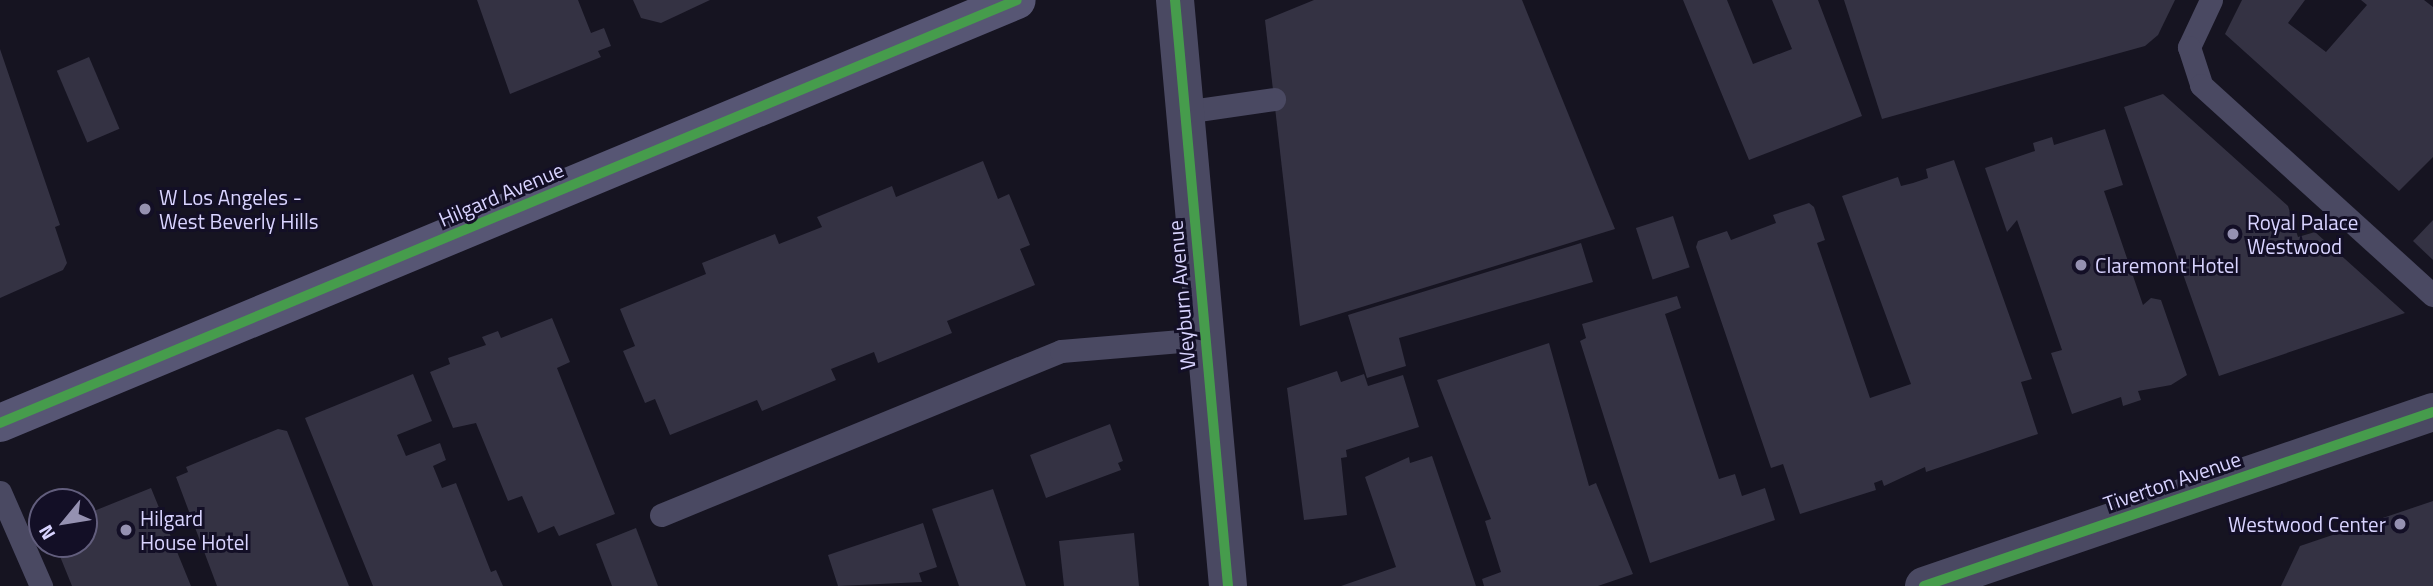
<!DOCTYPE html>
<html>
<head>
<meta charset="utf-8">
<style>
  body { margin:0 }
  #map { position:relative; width:2433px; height:586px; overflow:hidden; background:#161421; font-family:"Titillium Web",sans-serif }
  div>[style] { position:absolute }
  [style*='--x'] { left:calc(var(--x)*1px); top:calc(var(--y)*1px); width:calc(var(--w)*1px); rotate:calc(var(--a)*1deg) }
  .building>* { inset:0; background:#343243; transform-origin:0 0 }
  .lane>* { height:23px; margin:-11.5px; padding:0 11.5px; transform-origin:11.5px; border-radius:11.5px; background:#4a4962 }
  .street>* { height:38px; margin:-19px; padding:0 19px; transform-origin:19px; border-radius:19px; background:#4a4962 }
  .secondary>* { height:38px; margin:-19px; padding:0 19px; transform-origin:19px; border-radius:19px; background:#575674 }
  .cycleway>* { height:10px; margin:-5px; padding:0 5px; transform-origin:5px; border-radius:5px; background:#469c4c }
  .dots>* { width:19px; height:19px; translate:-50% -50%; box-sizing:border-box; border:4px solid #130f26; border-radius:50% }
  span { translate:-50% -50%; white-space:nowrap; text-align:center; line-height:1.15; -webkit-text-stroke:6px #130f26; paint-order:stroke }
  .street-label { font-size:21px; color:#d9d4ff }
  .poi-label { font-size:21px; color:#d9d4ff }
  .left { translate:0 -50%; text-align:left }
  .right { translate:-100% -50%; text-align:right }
  .north { position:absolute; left:28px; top:488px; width:70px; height:70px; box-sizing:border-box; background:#130f26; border:2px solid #625e7d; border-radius:50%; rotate:240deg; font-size:19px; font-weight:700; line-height:28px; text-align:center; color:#d9d4ff }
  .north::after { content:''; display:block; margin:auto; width:24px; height:32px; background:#9591b1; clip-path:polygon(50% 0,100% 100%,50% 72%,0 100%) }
</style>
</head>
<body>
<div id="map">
  <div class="building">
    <div style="clip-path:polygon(477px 0,578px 0,591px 33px,604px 28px,611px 46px,598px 51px,601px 57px,510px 94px)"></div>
    <div style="clip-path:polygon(633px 0,710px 0,661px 23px,641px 18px)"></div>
    <div style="clip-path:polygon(1314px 0,1522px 0,1615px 229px,1300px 326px,1265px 20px)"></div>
    <div style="clip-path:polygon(1683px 0,1727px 0,1753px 64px,1792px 49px,1772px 0,1818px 0,1862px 116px,1749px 160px)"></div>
    <div style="clip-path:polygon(1844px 0,2175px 0,2158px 35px,2145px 46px,1882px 119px)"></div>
    <div style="clip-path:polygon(2242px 0,2305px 0,2288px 23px,2326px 52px,2367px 5px,2361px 0,2424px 0,2433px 7px,2433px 157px,2399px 191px,2225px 34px)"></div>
    <div style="clip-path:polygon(0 49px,60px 225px,55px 227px,67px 263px,63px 270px,0 298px)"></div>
    <div style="left:89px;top:57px;width:78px;height:35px;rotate:67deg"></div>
    <div style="clip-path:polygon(2163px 94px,2288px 206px,2298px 237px,2315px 232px,2405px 313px,2219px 376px,2124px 107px)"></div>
    <div style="clip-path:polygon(2105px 129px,2123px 185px,2104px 191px,2143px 305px,2151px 298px,2161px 300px,2187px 375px,2171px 385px,2138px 391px,2141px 400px,2123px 406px,2121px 397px,2072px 414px,2051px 353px,2062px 350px,2017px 220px,2007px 232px,1985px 168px,2035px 151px,2033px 143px,2052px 137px,2054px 145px)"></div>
    <div style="clip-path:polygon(1954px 160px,2032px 379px,2021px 382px,2038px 434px,1926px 472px,1925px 467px,1884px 486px,1882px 480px,1874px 483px,1876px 490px,1800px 514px,1783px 464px,1771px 468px,1696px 247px,1698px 241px,1727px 231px,1731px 240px,1776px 223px,1773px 215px,1809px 203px,1814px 207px,1825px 240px,1817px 243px,1870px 398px,1911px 384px,1842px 196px,1898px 177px,1901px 186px,1913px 183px,1928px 178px,1926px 169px)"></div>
    <div style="clip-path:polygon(983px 161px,998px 199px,1009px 194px,1030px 245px,1020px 249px,1035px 285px,947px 321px,952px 333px,878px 363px,874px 352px,831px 369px,836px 380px,762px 411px,757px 400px,670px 435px,655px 399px,645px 403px,623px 351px,635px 346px,620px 309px,706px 274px,702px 263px,775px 234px,779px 244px,822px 227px,817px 217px,892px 186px,896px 197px)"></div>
    <div style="left:1673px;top:216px;width:54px;height:39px;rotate:72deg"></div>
    <div style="clip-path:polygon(2433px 220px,2433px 260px,2413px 241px)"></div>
    <div style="clip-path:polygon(1581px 243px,1593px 282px,1399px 338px,1406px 366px,1367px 378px,1348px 315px)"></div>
    <div style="clip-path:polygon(1677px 296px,1681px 308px,1665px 314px,1719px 479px,1735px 474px,1742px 496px,1765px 488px,1775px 520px,1650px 563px,1580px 341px,1586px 338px,1582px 324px)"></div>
    <div style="clip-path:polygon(552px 318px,570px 362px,557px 368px,615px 514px,559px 536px,554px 526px,538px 533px,522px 496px,508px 501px,476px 423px,453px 428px,430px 372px,450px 364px,448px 358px,486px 345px,482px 337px,498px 331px,501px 338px)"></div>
    <div style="clip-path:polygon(1549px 343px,1589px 486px,1596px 483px,1633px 574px,1598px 586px,1484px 586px,1482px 579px,1501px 572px,1485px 521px,1491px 519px,1437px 380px)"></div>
    <div style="clip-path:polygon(1337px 371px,1341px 382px,1364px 374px,1368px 386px,1403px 375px,1419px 427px,1346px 450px,1347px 457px,1341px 458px,1347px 515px,1304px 520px,1287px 388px)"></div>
    <div style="clip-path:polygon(413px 374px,432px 421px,397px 435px,406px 456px,440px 443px,446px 460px,433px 466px,442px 488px,456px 483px,491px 572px,496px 570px,503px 586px,373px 586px,305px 418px)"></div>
    <div style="clip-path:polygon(1110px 424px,1123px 461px,1118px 463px,1121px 470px,1046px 498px,1030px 455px)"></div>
    <div style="clip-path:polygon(278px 429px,287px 431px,349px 586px,217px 586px,176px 477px,188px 472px,186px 467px)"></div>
    <div style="clip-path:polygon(1432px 456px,1476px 586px,1341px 586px,1396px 567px,1365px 477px,1409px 457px,1410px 463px)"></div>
    <div style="clip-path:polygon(151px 488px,191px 586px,72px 586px,55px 544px,84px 544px,84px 515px)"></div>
    <div style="clip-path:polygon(993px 489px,1026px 586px,959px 586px,932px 509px)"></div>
    <div style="clip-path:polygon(2433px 501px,2433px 586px,2281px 586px,2300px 546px)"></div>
    <div style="clip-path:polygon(923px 523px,937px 567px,919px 573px,922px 582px,838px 586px,828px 555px)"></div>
    <div style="clip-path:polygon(636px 528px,658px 586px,612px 586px,596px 544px)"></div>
    <div style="clip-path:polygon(1134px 533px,1139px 586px,1064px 586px,1059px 541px)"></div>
  </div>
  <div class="lane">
    <div style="--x:2211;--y:0;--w:52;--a:115.1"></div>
    <div style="--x:2189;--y:47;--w:40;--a:72"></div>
    <div style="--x:2201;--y:85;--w:313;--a:42.2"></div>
    <div style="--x:1184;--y:112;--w:91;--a:-8.2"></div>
    <div style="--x:0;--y:492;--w:103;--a:66.4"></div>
    <div style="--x:661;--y:515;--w:432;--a:-22.3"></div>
    <div style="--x:1061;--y:351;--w:144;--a:-4.8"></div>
  </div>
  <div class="street">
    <div style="--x:1175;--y:0;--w:588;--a:84.83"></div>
    <div style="--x:1924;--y:586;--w:538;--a:-18.87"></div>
  </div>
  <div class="secondary">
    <div style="--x:0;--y:423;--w:1101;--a:-22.58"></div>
  </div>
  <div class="cycleway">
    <div style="--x:1175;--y:0;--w:588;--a:84.83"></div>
    <div style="--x:0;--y:423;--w:1101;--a:-22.58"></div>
    <div style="--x:1924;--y:586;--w:538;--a:-18.87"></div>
  </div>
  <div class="dots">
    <div style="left:145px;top:209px;background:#9591b1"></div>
    <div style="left:2233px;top:234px;background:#9591b1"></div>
    <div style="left:2081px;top:265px;background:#9591b1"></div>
    <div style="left:2400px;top:524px;background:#9591b1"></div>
    <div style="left:126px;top:530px;background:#9591b1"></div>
  </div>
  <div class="street-label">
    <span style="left:501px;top:194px;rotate:-23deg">Hilgard Avenue</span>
    <span style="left:1181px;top:295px;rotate:-95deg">Weyburn Avenue</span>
    <span style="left:2172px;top:481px;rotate:-19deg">Tiverton Avenue</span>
  </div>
  <div class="poi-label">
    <span class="left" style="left:159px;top:209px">W Los Angeles -<br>West Beverly Hills</span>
    <span class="left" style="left:2247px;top:234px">Royal Palace<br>Westwood</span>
    <span class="left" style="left:2095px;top:265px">Claremont Hotel</span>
    <span class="left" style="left:140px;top:530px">Hilgard<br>House Hotel</span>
    <span class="right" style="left:2386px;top:524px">Westwood Center</span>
  </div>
  <div class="north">N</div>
</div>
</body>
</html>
